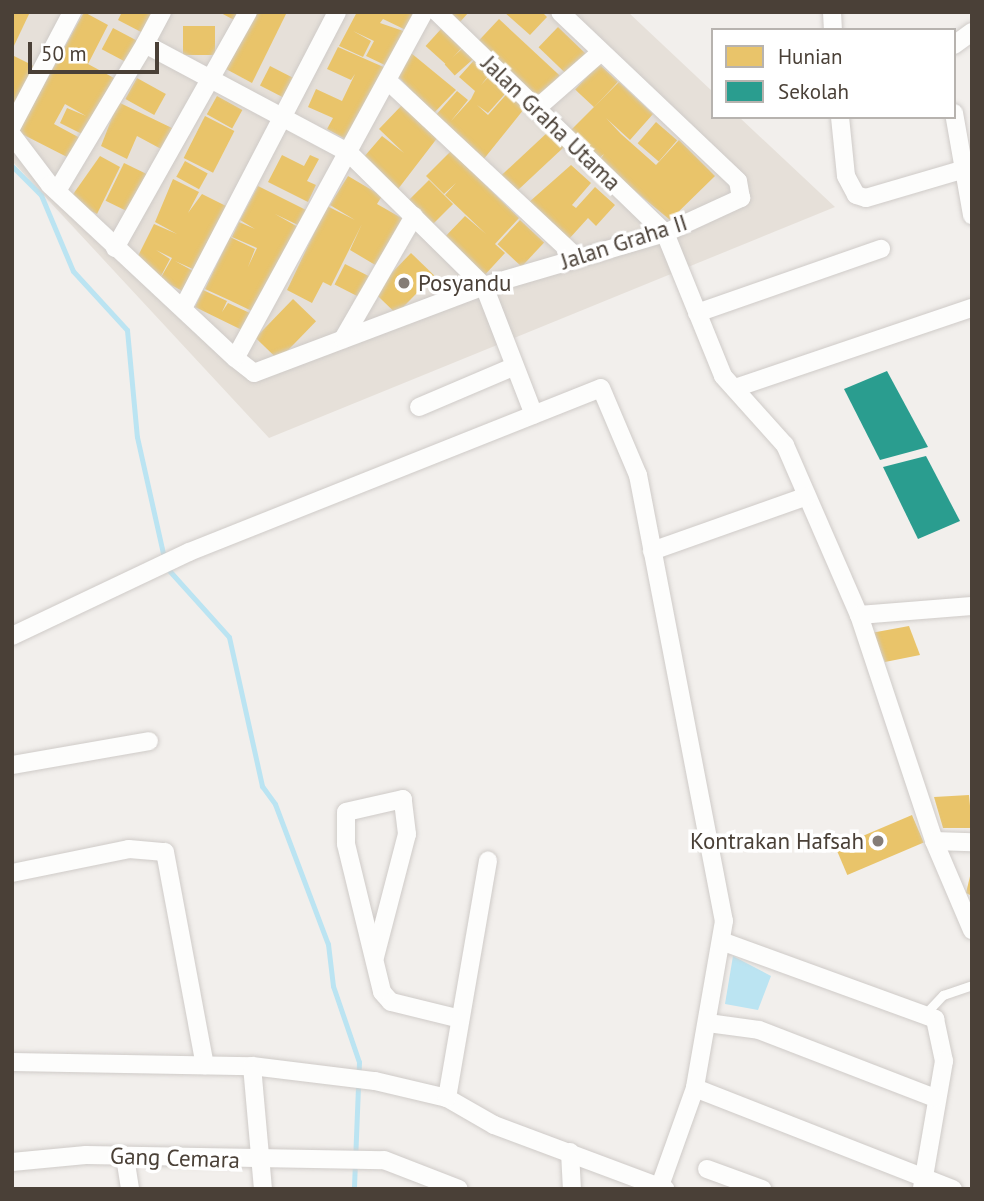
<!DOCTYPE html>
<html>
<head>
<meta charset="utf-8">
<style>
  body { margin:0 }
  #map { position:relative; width:984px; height:1201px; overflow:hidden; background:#f2efec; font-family:"PT Sans",sans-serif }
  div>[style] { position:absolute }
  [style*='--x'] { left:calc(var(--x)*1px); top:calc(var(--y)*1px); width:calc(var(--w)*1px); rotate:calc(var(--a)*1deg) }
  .residential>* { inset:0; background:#e6e0d9 }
  .water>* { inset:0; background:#bbe4f2 }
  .homes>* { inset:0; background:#e9c46a; transform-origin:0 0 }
  .schools>* { inset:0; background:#2a9d8f }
  .stream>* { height:5px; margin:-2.5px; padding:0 2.5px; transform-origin:2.5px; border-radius:2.5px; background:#bbe4f2 }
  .roads { filter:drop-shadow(0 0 2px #cfcbc8) drop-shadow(0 0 2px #cfcbc8) }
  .service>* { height:9px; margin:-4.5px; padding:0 4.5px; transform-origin:4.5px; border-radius:4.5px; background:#fdfdfc }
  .minor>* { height:18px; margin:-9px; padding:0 9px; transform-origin:9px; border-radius:9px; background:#fdfdfc }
  .dots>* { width:19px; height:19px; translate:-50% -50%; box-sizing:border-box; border:4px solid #fff; border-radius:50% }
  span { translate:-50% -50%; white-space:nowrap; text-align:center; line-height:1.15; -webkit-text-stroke:7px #fff; paint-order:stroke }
  .street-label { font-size:23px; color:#4a4037 }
  .poi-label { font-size:23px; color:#4a4037 }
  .left { translate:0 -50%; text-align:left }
  .right { translate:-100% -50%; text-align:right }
  .frame { position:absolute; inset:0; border:14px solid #4a4037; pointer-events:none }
  .legend { position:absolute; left:711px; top:28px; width:245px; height:91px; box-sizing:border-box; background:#fff; border:2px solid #b7b3af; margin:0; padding:9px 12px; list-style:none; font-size:21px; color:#4a4037 }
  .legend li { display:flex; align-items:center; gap:14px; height:35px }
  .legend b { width:35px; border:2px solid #b7b3af }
  .scale { position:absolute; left:28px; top:42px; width:131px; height:32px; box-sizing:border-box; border:4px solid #4a4037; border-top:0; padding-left:9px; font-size:21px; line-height:24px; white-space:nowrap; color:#4a4037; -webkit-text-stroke:5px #fff; paint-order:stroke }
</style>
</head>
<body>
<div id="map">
  <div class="residential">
    <div style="clip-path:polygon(12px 12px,628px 12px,713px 92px,713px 117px,739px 117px,835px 207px,269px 438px,12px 161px)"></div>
  </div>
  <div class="water">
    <div style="clip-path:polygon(733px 956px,771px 976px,758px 1010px,725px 1004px)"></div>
  </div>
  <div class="homes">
    <div style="clip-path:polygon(12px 12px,30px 12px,12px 50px)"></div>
    <div style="clip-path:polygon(84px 12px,108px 25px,88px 64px,114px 78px,84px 135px,60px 123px,67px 108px,86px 116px,65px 104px,54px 124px,80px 138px,69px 158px,18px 132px)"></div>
    <div style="clip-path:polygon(122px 12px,154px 12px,143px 33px,118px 20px)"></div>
    <div style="clip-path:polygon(219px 12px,240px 12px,236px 21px)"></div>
    <div style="clip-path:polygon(256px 12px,287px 12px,252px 83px,226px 69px)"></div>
    <div style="clip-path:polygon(357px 12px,414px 12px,408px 31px,383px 19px,380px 23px,409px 33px,391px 68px,366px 56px,374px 41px,353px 31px,371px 41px,363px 57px,339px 46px)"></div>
    <div style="clip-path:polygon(448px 12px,469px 12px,459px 23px)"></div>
    <div style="clip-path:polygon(504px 12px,542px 12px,547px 17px,530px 35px)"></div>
    <div style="left:499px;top:19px;width:83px;height:34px;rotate:43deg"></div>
    <div style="left:183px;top:26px;width:32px;height:29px"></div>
    <div style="left:558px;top:27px;width:39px;height:28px;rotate:44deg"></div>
    <div style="left:113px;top:28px;width:30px;height:24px;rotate:28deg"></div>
    <div style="left:441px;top:29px;width:28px;height:23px;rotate:42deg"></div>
    <div style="clip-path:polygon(338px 47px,388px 69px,351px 142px,327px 129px,333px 118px,308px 107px,316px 89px,342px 101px,355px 74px,351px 80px,327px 69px)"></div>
    <div style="left:464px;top:47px;width:15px;height:26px;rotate:48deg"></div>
    <div style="clip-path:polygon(411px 53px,456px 90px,433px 114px,397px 75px)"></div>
    <div style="clip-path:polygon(12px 55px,36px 67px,12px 113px)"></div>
    <div style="clip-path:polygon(477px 57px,493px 70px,481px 85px,494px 71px,511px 87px,488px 113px,477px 105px,488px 115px,512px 88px,528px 104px,483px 160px,435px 116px,457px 91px,468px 100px,451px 121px,471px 99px,475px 91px,459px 77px)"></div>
    <div style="left:599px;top:64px;width:26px;height:35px;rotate:43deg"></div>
    <div style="left:270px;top:66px;width:29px;height:22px;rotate:27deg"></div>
    <div style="left:137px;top:78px;width:33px;height:24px;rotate:29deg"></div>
    <div style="clip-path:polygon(619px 82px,653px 114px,630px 140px,606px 118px,621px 134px,656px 165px,679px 140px,715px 176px,670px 220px,599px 161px,604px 154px,598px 159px,569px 132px)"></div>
    <div style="left:217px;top:96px;width:29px;height:21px;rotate:29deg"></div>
    <div style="clip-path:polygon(118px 102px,174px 129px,163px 150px,137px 136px,127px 159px,101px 146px)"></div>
    <div style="clip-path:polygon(403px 104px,438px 137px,395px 193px,363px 158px,382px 136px,404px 153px,379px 129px)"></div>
    <div style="left:205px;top:116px;width:33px;height:47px;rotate:27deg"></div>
    <div style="left:656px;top:122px;width:28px;height:28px;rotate:41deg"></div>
    <div style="left:549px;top:131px;width:22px;height:72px;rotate:47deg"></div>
    <div style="clip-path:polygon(451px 151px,519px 218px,495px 244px,505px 253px,482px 278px,441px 241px,465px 216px,486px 234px,445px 195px,456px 183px,444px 194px,426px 176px)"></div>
    <div style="clip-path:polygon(282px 155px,304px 166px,310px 155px,319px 159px,307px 181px,316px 185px,308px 202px,268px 182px)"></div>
    <div style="clip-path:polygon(100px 156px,120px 167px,97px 214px,69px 200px)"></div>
    <div style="left:185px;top:161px;width:26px;height:18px;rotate:29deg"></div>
    <div style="left:124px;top:163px;width:28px;height:42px;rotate:26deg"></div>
    <div style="clip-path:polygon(571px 165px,591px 183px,572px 205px,576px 208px,595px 187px,615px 205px,596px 226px,588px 218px,569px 239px,528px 203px)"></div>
    <div style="clip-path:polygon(348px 176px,382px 196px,377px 204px,405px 220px,377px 266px,350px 250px,362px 224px,331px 286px,323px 282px,312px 303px,287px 290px,327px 206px,355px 220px,330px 205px)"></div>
    <div style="clip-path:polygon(173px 179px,199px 192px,188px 213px,202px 194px,228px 207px,195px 270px,175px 261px,195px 272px,184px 292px,160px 279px,172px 258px,156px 250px,170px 259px,161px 276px,135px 262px,154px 224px,177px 234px,155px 222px)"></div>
    <div style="left:429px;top:180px;width:34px;height:28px;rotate:45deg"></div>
    <div style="clip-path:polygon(258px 186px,308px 211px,300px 226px,275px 214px,298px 227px,254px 312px,229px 300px,238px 284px,229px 300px,205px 289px,230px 237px,255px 249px,248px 267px,257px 248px,232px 237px,239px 222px,255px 229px,240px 220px)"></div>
    <div style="left:520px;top:220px;width:33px;height:33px;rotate:43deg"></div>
    <div style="left:411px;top:253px;width:32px;height:54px;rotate:44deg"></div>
    <div style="left:345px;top:264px;width:28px;height:23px;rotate:27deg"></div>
    <div style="clip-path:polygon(203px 290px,227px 301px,222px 312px,228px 303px,252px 314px,244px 331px,195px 307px)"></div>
    <div style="left:293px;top:299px;width:32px;height:54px;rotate:44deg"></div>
    <div style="clip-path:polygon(909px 626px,920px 655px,885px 662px,871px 633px)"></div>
    <div style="clip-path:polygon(969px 795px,972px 828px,943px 828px,934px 797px)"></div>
    <div style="left:912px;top:815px;width:30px;height:83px;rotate:67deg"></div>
    <div style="clip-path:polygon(972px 868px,972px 896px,966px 893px)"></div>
  </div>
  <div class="schools">
    <div style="clip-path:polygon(887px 371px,928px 447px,880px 460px,844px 389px)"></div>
    <div style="clip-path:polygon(926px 456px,960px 521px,918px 539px,883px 467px)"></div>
  </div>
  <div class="stream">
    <div style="--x:12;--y:166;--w:41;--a:45"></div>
    <div style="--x:41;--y:195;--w:82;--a:67.2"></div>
    <div style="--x:73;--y:271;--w:80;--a:47.5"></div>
    <div style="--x:127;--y:330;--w:107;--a:84.7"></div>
    <div style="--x:137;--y:437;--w:133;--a:77.4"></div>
    <div style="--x:166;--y:567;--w:94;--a:48"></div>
    <div style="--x:229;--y:637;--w:153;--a:77.5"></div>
    <div style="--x:262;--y:786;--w:22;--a:54"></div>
    <div style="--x:275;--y:804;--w:150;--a:69.3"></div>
    <div style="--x:328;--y:944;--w:42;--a:83.2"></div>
    <div style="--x:333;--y:986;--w:80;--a:71.1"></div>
    <div style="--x:359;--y:1062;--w:127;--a:92.3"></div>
  </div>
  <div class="roads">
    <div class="service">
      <div style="--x:926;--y:1013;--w:25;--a:-47"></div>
      <div style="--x:943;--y:995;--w:31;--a:-19"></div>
    </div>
    <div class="minor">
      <div style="--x:162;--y:12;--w:36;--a:118"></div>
      <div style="--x:145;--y:44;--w:231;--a:28.1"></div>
      <div style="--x:349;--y:153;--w:190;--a:44.6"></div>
      <div style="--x:484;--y:286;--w:138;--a:68.8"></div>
      <div style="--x:424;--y:12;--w:394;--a:118.6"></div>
      <div style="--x:235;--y:358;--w:24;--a:38"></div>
      <div style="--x:254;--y:373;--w:246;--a:-20.7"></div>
      <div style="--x:484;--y:286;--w:189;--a:-16.3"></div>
      <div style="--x:665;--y:233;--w:84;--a:-24.7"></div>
      <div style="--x:741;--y:198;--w:17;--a:-100"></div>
      <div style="--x:738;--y:181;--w:245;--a:-136.5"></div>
      <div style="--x:437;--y:12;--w:318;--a:44.1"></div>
      <div style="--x:665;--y:233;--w:154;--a:67.9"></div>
      <div style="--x:723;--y:376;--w:93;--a:48.1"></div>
      <div style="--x:785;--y:445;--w:185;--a:66.5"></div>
      <div style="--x:859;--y:615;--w:238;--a:71.6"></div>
      <div style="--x:934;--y:841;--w:97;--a:66.9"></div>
      <div style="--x:832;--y:12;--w:18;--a:87"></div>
      <div style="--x:954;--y:45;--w:22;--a:-36"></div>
      <div style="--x:388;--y:81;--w:260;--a:43.1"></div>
      <div style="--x:536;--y:109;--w:86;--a:-41.2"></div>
      <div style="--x:954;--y:113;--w:104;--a:80"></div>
      <div style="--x:840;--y:117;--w:59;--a:84.2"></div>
      <div style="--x:846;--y:176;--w:21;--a:62"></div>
      <div style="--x:856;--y:195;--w:10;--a:17"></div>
      <div style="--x:866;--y:198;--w:99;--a:-16.4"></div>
      <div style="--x:12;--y:126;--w:129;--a:-62.2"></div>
      <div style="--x:12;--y:135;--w:63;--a:52.8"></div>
      <div style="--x:50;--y:185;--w:253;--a:43.1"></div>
      <div style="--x:57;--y:191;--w:171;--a:-59.1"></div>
      <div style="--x:115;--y:248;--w:271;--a:-60.6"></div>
      <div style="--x:183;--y:308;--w:334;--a:-62.5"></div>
      <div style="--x:697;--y:313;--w:195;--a:-19.2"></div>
      <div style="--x:343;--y:339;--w:142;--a:-60"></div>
      <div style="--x:738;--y:387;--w:247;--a:-18.7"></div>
      <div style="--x:419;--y:407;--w:104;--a:-23.1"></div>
      <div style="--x:652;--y:551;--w:164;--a:-19.5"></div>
      <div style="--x:859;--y:615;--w:113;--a:-4.6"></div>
      <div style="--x:12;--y:636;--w:196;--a:-25.4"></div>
      <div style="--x:189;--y:552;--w:443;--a:-21.7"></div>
      <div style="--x:601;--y:388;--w:95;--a:67"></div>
      <div style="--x:638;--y:475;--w:454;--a:79.1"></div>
      <div style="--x:724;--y:921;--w:169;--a:99.9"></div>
      <div style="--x:695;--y:1088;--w:104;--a:109.7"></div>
      <div style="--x:12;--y:765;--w:139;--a:-9.9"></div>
      <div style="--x:934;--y:841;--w:38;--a:2"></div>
      <div style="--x:12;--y:873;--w:119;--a:-11.6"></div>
      <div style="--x:129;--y:849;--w:36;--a:5"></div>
      <div style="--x:165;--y:852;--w:217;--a:79.4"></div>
      <div style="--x:724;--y:942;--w:225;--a:20"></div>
      <div style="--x:935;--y:1019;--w:43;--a:77.9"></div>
      <div style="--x:944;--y:1061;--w:130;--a:99.8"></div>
      <div style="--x:375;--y:957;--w:127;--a:-75.4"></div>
      <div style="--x:407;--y:834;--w:35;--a:-97"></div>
      <div style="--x:403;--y:799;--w:58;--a:167.2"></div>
      <div style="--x:346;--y:812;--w:32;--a:90"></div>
      <div style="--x:346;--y:844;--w:152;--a:76.3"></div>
      <div style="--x:382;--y:992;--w:13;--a:48"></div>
      <div style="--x:391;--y:1002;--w:71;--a:13.8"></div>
      <div style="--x:708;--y:1023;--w:51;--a:7.8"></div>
      <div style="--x:759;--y:1030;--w:189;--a:21.1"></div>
      <div style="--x:12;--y:1062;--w:240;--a:1"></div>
      <div style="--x:252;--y:1066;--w:124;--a:7"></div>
      <div style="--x:375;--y:1081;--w:74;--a:13.3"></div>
      <div style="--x:447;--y:1098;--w:54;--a:29.9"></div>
      <div style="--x:494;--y:1125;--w:183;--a:20.5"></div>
      <div style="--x:252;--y:1066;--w:123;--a:84.9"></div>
      <div style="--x:695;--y:1088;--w:277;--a:21.4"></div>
      <div style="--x:447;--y:1098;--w:241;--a:-80.2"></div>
      <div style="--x:570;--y:1152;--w:37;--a:87"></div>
      <div style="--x:125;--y:1157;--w:32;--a:81"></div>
      <div style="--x:12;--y:1162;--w:74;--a:-5.4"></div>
      <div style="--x:86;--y:1155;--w:298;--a:1"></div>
      <div style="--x:384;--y:1160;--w:80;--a:21.1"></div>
      <div style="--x:707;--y:1169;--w:59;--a:20"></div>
    </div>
  </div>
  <div class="dots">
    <div style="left:404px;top:283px;background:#857d76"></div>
    <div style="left:878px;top:841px;background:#857d76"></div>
  </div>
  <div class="street-label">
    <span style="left:551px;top:123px;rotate:44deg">Jalan Graha Utama</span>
    <span style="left:624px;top:242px;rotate:-18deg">Jalan Graha II</span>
    <span style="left:175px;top:1158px;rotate:2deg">Gang Cemara</span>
  </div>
  <div class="poi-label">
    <span class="left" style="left:418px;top:283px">Posyandu</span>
    <span class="right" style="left:864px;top:841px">Kontrakan Hafsah</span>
  </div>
  <div class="frame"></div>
  <ul class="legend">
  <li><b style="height:19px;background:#e9c46a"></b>Hunian</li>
  <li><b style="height:19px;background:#2a9d8f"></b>Sekolah</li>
  </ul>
  <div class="scale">50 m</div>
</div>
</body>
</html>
